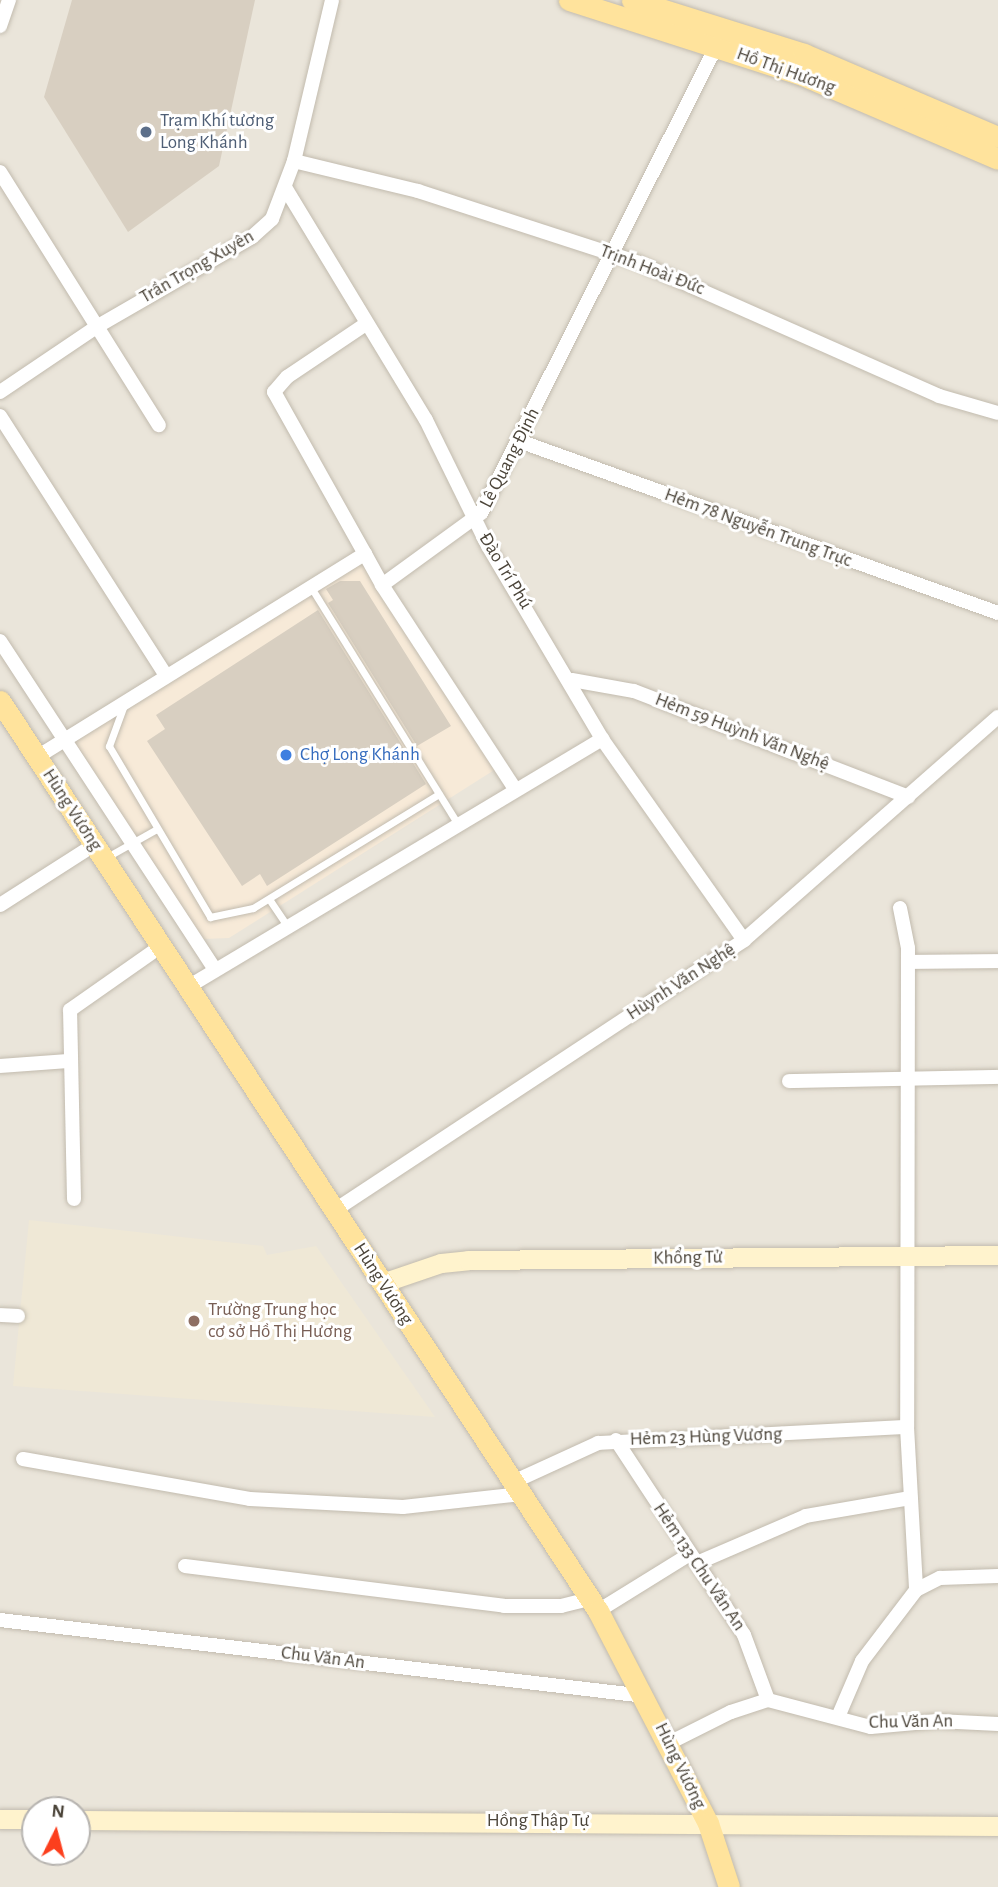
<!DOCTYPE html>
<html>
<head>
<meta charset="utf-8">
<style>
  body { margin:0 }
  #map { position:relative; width:998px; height:1887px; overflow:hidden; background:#f6f3ec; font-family:"Alegreya Sans",sans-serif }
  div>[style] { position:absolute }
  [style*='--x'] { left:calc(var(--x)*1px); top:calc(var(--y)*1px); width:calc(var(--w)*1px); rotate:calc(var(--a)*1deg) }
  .residential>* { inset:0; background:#eae5da }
  .commercial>* { inset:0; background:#f7ead8 }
  .education>* { inset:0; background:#efe8d6 }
  .building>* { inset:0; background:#d8cfc1 }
  .roads { filter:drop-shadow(0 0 2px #c2bbae) drop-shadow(0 0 2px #c2bbae) }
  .lane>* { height:7px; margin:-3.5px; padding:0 3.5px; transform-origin:3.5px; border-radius:3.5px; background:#fff }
  .street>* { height:14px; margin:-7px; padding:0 7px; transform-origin:7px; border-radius:7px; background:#fff }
  .secondary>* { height:19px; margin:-9.5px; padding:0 9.5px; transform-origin:9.5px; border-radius:9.5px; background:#fff3cd }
  .primary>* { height:21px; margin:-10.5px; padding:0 10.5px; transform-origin:10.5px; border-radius:10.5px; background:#ffe39c }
  .dots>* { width:19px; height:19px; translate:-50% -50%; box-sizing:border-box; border:4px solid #fff; border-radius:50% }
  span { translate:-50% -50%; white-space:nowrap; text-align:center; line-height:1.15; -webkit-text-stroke:6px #fff; paint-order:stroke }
  .street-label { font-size:19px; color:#4b4439 }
  .service-label { font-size:19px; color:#4e5e75 }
  .left { translate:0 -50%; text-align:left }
  .shop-label { font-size:19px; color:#366cbe }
  .education-label { font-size:19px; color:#785e54 }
  .north { position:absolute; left:21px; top:1796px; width:70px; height:70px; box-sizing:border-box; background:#fff; border:2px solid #b7b4b0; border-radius:50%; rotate:6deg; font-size:19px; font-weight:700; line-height:28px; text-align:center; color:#4b4439 }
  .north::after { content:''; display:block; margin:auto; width:24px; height:32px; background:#fc3f1d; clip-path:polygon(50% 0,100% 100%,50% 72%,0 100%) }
</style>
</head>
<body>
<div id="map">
  <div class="residential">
    <div style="clip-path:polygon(evenodd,0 0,998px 0,998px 1887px,0 1887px,0 0,35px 1810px,77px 1810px,77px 1852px,35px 1852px,35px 1810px)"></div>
  </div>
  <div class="commercial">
    <div style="clip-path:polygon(364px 562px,499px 767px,229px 938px,203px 939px,72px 743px)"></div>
  </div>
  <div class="education">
    <div style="clip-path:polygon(29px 1220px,263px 1246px,267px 1255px,316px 1246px,435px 1417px,13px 1386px)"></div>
  </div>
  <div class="building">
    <div style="clip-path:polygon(72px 0,255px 0,219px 166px,128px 232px,44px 97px)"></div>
    <div style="clip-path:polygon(340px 581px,360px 581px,451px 726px,417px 746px,328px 603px,333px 600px,326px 589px)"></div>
    <div style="clip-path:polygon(318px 610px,426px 784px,267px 886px,260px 874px,242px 886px,147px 741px,165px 729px,156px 715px)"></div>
  </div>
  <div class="roads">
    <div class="lane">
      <div style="--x:312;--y:589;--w:275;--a:58.2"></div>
      <div style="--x:124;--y:705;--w:44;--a:110.1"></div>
      <div style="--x:109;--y:746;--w:199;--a:59.4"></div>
      <div style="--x:210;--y:917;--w:44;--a:-11.8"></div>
      <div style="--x:253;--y:908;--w:218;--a:-31.5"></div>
      <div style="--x:107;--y:857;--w:55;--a:-29.4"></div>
      <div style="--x:269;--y:899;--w:32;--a:56"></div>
    </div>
    <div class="street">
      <div style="--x:0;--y:26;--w:28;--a:-71"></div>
      <div style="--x:294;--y:161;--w:128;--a:13.6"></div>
      <div style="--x:418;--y:191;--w:232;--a:18"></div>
      <div style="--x:639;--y:263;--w:328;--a:23.9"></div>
      <div style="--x:939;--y:396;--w:61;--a:16.1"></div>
      <div style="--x:0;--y:172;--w:299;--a:57.9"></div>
      <div style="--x:286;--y:189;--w:270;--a:58.8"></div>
      <div style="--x:426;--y:420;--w:140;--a:63.8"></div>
      <div style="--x:488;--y:546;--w:224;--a:59.4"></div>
      <div style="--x:602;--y:739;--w:246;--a:54.8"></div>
      <div style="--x:0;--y:392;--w:118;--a:-34"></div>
      <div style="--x:98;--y:326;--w:178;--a:-30"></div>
      <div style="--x:252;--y:237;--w:27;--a:-42"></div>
      <div style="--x:272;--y:219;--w:62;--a:-69.2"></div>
      <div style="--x:294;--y:161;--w:165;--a:-76.7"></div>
      <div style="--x:0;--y:416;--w:308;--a:57.4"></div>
      <div style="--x:519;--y:441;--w:509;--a:19.75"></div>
      <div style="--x:365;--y:554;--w:186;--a:-119.3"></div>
      <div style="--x:274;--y:392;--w:20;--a:-49"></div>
      <div style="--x:287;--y:377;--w:95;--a:-33.9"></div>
      <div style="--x:382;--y:585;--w:244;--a:56.9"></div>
      <div style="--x:0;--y:641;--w:393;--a:56.8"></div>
      <div style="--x:572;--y:680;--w:63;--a:10.1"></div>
      <div style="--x:634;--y:691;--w:294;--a:21.1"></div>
      <div style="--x:37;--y:757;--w:386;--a:-31.8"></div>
      <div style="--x:365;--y:554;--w:35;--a:61"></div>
      <div style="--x:382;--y:585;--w:122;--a:-36"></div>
      <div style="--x:481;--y:513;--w:529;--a:-63.24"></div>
      <div style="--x:0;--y:905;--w:112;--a:-32.6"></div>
      <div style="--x:900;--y:908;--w:41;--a:78.7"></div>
      <div style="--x:908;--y:948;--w:479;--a:90.1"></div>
      <div style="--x:907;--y:1427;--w:163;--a:86.8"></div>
      <div style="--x:909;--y:962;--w:89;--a:-0.6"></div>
      <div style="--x:188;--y:987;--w:483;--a:-30.9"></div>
      <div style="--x:0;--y:1066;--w:68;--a:-4.2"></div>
      <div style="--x:789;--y:1081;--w:209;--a:-1.1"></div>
      <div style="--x:74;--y:1199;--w:189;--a:-91.2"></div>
      <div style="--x:70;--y:1010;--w:111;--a:-35.1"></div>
      <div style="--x:335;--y:1210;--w:490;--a:-33.4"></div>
      <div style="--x:744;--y:940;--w:338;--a:-41.3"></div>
      <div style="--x:0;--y:1315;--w:18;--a:3"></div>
      <div style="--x:616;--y:1440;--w:233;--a:56.7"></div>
      <div style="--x:744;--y:1635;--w:69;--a:69.7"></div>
      <div style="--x:23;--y:1459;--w:230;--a:10"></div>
      <div style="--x:250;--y:1499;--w:153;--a:3"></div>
      <div style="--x:403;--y:1507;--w:119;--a:-6.3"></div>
      <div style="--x:513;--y:1482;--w:94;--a:-24.6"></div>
      <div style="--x:598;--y:1443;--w:309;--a:-3"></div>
      <div style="--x:697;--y:1563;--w:119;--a:-23.3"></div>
      <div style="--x:806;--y:1516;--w:106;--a:-9.8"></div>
      <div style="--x:185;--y:1566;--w:321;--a:7.1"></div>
      <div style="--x:504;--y:1606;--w:57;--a:0"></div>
      <div style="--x:561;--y:1606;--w:30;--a:-14"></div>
      <div style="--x:598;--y:1611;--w:108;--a:-31.8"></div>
      <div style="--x:0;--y:1620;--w:649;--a:6.72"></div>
      <div style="--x:838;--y:1717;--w:61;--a:-66.8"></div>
      <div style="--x:862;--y:1661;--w:89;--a:-52.7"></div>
      <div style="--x:916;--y:1590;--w:27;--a:-27"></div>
      <div style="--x:940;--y:1578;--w:58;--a:-2"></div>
      <div style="--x:669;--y:1743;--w:69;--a:-26.6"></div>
      <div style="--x:731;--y:1712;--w:39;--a:-18"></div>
      <div style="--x:768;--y:1700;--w:106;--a:14.7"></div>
      <div style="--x:871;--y:1727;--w:66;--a:-5.2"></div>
      <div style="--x:937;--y:1721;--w:61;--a:2.8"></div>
    </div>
    <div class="secondary">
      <div style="--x:382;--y:1283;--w:62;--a:-18.7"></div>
      <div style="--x:441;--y:1263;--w:27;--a:-6"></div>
      <div style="--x:468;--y:1260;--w:530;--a:-0.54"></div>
      <div style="--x:0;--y:1819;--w:35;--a:0"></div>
      <div style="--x:77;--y:1820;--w:921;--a:0.37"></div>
    </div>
    <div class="primary">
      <div style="--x:569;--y:0;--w:243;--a:17.8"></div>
      <div style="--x:800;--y:74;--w:215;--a:23.2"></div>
      <div style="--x:632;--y:0;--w:180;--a:17.4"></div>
      <div style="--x:804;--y:54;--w:211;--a:23.2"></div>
      <div style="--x:0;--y:701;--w:1089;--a:56.69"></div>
      <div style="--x:598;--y:1611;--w:239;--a:62.6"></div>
      <div style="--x:708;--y:1823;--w:67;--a:71.8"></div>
    </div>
  </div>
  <div class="dots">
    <div style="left:146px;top:132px;background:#5c6f8a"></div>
    <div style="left:286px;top:755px;background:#3f7fe0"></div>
    <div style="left:194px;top:1321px;background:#8d6e63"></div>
  </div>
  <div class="street-label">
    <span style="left:786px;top:71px;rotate:20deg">Hồ Thị Hương</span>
    <span style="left:197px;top:267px;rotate:-30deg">Trần Trọng Xuyên</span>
    <span style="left:652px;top:270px;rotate:21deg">Trịnh Hoài Đức</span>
    <span style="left:510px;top:458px;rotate:-63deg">Lê Quang Định</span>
    <span style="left:758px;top:528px;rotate:20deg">Hẻm 78 Nguyễn Trung Trực</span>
    <span style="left:505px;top:571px;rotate:59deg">Đào Trí Phú</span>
    <span style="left:742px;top:732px;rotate:21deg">Hẻm 59 Huỳnh Văn Nghệ</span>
    <span style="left:72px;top:810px;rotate:57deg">Hùng Vương</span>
    <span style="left:681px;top:982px;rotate:-33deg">Hùynh Văn Nghệ</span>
    <span style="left:688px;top:1258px;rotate:-1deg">Khổng Tử</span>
    <span style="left:383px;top:1284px;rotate:57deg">Hùng Vương</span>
    <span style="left:706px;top:1437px;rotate:-2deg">Hẻm 23 Hùng Vương</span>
    <span style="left:699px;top:1567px;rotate:56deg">Hẻm 133 Chu Văn An</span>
    <span style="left:323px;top:1658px;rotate:7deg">Chu Văn An</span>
    <span style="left:911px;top:1722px;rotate:-1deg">Chu Văn An</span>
    <span style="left:680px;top:1766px;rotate:64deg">Hùng Vương</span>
    <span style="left:538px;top:1821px">Hồng Thập Tự</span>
  </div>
  <div class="service-label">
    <span class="left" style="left:160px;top:132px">Trạm Khí tương<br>Long Khánh</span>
  </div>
  <div class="shop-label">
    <span class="left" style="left:300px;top:755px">Chợ Long Khánh</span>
  </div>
  <div class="education-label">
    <span class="left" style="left:208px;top:1321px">Trường Trung học<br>cơ sở Hồ Thị Hương</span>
  </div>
  <div class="north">N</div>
</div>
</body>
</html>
